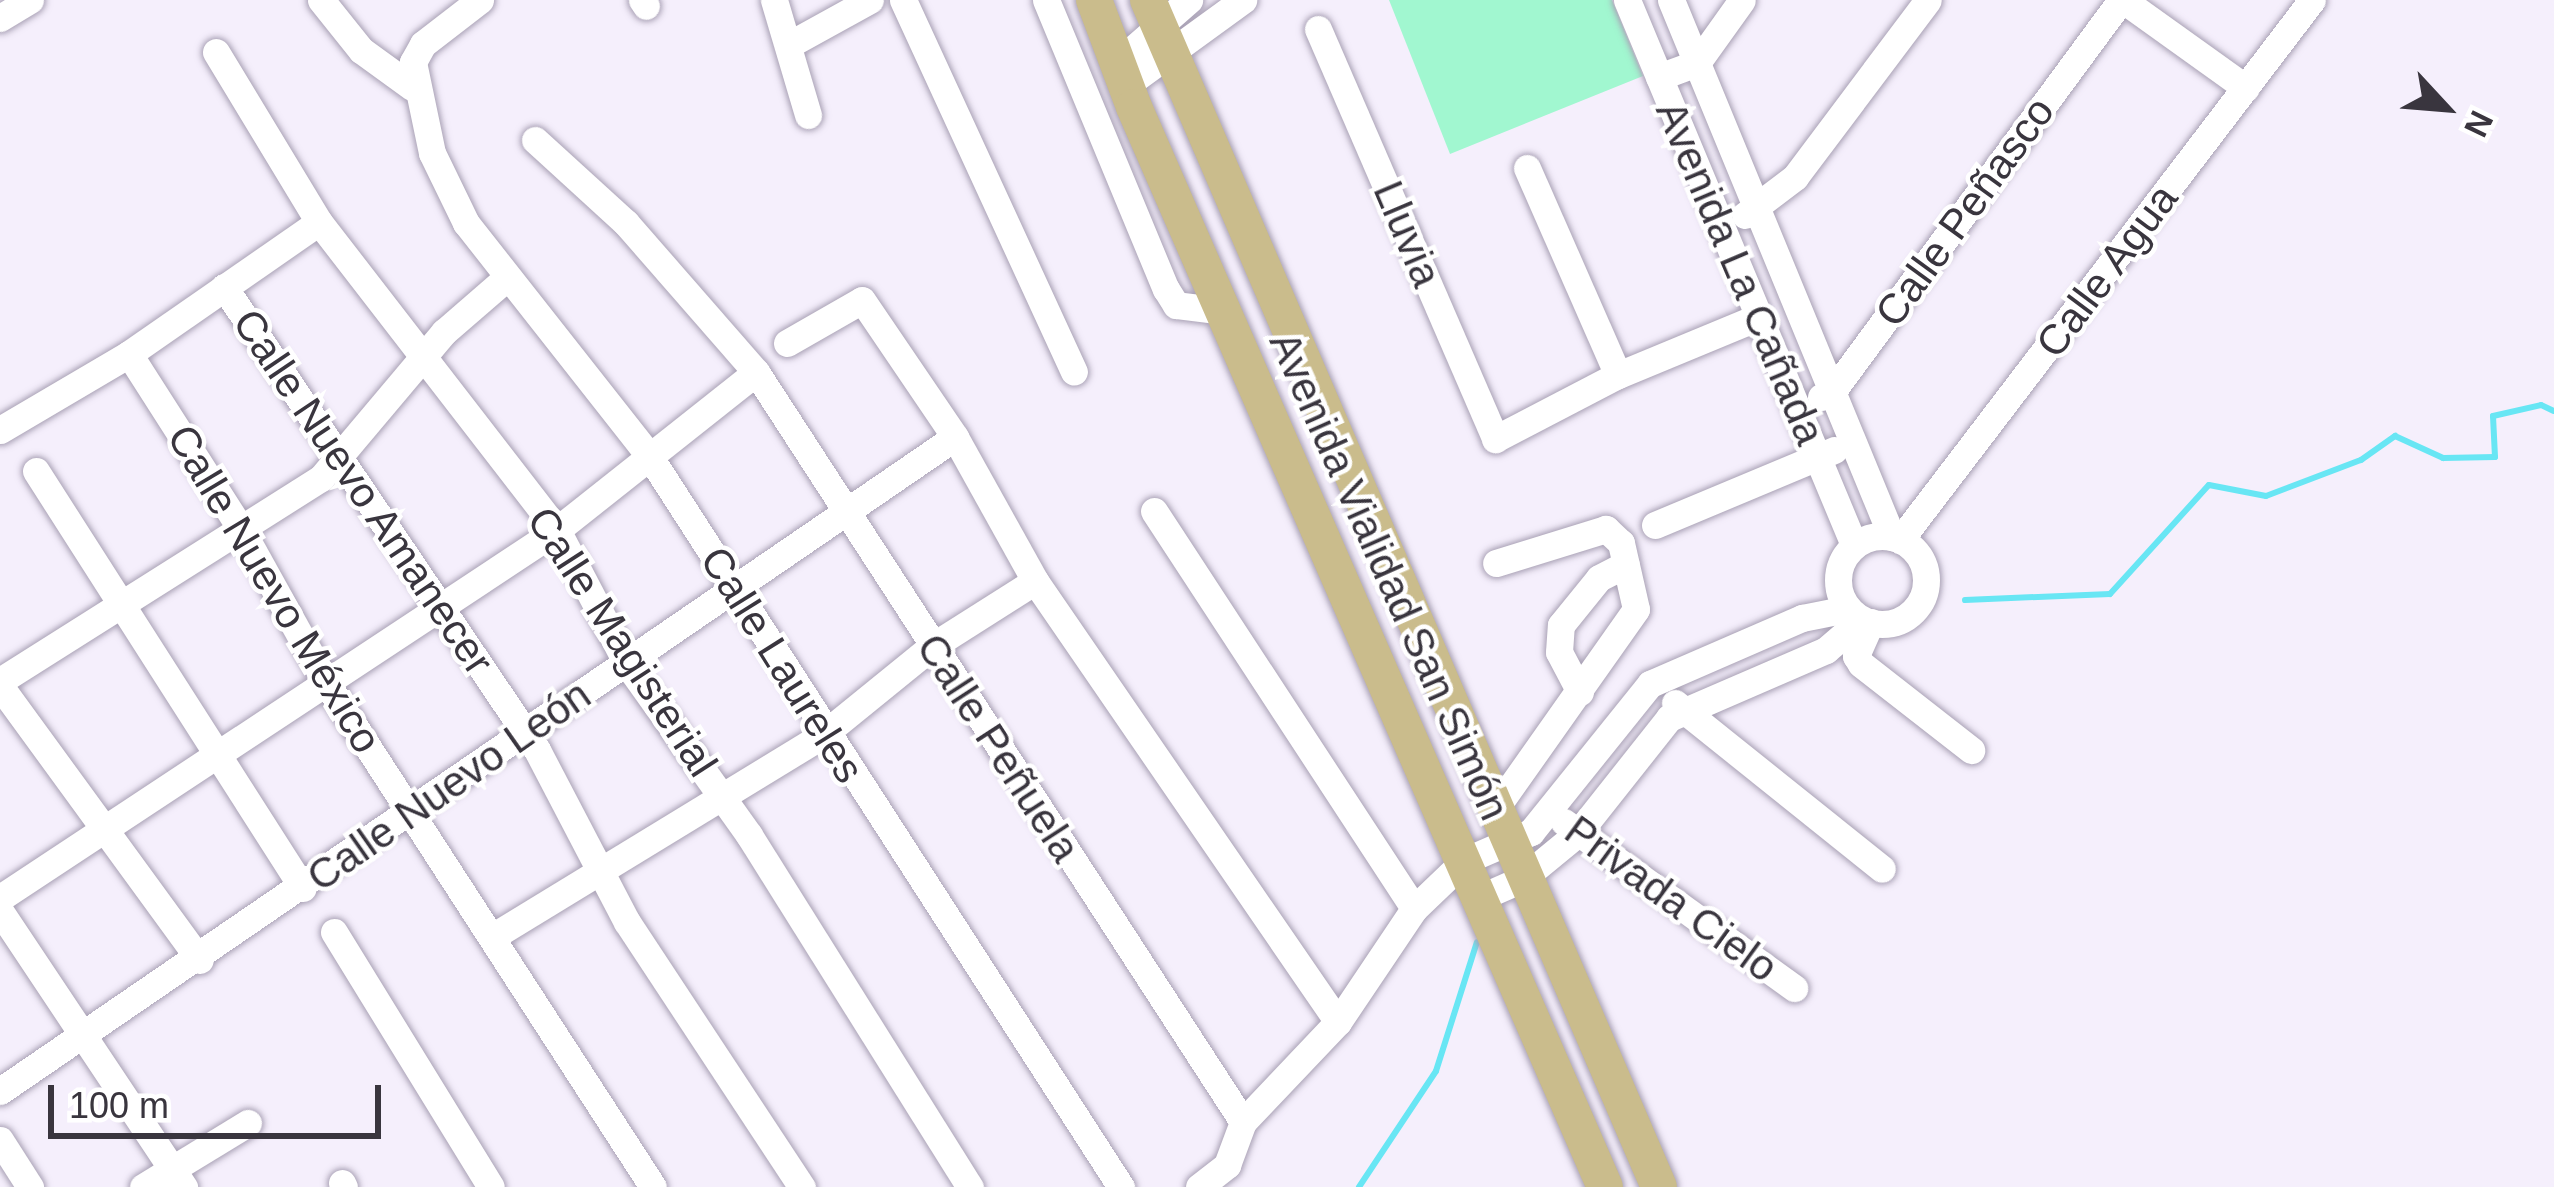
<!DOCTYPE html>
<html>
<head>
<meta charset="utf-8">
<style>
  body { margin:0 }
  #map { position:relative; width:2554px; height:1187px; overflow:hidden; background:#f5effc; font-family:Arial,sans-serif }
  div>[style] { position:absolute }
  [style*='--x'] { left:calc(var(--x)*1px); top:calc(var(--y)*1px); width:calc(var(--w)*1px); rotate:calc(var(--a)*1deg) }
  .green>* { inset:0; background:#a1f7d0 }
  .stream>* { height:6px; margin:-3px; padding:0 3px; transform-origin:3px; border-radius:3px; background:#68e6f4 }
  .roads { filter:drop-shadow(0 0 3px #a9a1b5) drop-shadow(0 0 3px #a9a1b5) }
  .minor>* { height:27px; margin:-13.5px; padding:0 13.5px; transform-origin:13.5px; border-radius:13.5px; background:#fff }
  .minor>.ring { margin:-13.5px; padding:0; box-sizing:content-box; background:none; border:27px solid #fff; border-radius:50% }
  .major>* { height:36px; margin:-18px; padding:0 18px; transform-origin:18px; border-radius:18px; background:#cabc8c }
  span { translate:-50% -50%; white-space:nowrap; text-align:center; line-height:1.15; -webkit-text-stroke:9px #fff; paint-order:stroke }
  .street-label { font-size:42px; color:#39353e }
  .north { position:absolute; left:2386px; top:48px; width:120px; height:120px; -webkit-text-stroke:9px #fff; paint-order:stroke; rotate:116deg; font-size:33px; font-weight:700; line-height:48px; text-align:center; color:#39353e }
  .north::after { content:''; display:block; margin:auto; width:42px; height:54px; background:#39353e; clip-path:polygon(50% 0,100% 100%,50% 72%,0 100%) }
  .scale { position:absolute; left:48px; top:1085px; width:333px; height:54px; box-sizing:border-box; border:6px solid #39353e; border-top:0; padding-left:15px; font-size:36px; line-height:42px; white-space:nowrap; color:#39353e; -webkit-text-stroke:9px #fff; paint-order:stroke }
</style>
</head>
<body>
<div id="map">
  <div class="green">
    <div style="clip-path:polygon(1389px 0,1612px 0,1643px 76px,1450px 154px)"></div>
  </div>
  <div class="stream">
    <div style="--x:1965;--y:600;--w:145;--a:-2.4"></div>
    <div style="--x:2110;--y:594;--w:147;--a:-47.8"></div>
    <div style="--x:2209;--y:485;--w:58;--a:10.9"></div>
    <div style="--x:2266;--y:496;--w:102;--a:-20.8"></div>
    <div style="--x:2361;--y:460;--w:42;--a:-35.2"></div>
    <div style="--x:2395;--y:436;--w:53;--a:24.6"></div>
    <div style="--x:2443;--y:458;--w:52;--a:-1.1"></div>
    <div style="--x:2495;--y:457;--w:41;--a:-92.8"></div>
    <div style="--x:2493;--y:416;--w:49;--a:-12.9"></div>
    <div style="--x:2541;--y:405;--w:14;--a:25"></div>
    <div style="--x:1359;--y:1187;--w:139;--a:-56.4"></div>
    <div style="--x:1436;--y:1071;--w:135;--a:-72.4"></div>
  </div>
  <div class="roads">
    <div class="minor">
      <div style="--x:321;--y:0;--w:64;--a:51.3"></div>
      <div style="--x:361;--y:50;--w:63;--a:36"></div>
      <div style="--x:480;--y:0;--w:72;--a:142.3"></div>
      <div style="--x:423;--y:44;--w:21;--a:119"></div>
      <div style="--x:413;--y:62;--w:93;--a:78.2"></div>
      <div style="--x:432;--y:153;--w:78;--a:64.1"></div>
      <div style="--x:466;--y:223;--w:298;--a:51.8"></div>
      <div style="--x:650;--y:457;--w:869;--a:57.17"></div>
      <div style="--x:642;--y:0;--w:7;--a:56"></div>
      <div style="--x:774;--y:0;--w:120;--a:73.5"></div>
      <div style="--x:903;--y:0;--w:409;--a:65.3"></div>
      <div style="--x:1046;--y:0;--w:313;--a:67.5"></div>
      <div style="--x:1166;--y:289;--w:19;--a:58"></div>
      <div style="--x:1176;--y:305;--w:48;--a:7.1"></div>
      <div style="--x:1627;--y:0;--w:590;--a:67.39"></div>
      <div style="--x:1671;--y:0;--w:581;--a:67.63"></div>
      <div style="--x:2123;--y:0;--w:151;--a:35.6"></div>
      <div style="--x:0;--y:18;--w:35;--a:-31"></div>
      <div style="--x:1318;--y:29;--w:447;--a:66.6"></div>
      <div style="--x:1495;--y:439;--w:139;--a:-27.5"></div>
      <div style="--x:1618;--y:375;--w:152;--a:-22.5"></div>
      <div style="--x:792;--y:43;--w:89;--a:-28.9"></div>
      <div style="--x:216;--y:52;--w:199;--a:58.8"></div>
      <div style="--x:319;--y:222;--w:389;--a:52.3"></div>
      <div style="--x:557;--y:530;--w:151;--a:62.4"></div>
      <div style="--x:627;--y:664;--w:210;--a:54.5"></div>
      <div style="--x:749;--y:835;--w:416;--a:57.9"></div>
      <div style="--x:1117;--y:63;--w:96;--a:-41.2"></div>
      <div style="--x:1659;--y:77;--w:40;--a:-20.2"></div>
      <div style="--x:1697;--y:63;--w:77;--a:-54.5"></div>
      <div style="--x:1126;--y:85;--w:145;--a:-36"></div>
      <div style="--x:535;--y:140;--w:123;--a:42.4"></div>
      <div style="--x:626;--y:223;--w:198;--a:48.9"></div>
      <div style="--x:756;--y:372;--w:894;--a:57"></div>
      <div style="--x:1527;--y:168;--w:226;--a:66.3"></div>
      <div style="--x:1745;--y:215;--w:63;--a:-37.2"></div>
      <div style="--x:1795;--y:177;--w:221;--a:-53.1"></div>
      <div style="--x:224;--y:287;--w:559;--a:55.94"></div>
      <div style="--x:537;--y:750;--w:194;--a:62.4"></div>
      <div style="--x:627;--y:922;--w:318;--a:56.6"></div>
      <div style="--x:787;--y:343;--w:86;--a:-29.8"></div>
      <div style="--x:862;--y:300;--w:166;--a:55.8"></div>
      <div style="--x:955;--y:437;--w:165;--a:60.9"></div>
      <div style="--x:1035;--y:581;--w:535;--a:55.51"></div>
      <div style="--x:129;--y:354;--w:208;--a:57.4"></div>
      <div style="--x:241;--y:529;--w:177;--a:61"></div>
      <div style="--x:327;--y:684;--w:599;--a:57.05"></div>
      <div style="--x:1821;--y:397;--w:12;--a:-24"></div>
      <div style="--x:1832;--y:392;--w:487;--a:-53.6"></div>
      <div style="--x:0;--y:430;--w:150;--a:-30.5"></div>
      <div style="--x:129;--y:354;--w:231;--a:-34.8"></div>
      <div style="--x:36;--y:471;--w:495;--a:57.4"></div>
      <div style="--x:1154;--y:511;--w:475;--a:56.8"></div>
      <div style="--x:1655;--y:525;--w:194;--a:-22.7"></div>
      <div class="ring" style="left:1838px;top:536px;width:61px;height:61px"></div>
      <div style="--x:1900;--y:540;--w:679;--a:-52.66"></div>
      <div style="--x:1871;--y:622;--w:37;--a:114"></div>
      <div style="--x:1856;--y:656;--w:9;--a:58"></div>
      <div style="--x:1861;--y:664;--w:140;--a:38"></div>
      <div style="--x:0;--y:681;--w:380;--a:-32.3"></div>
      <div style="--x:321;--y:478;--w:191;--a:-49.9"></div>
      <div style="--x:444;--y:332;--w:79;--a:-40.9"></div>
      <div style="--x:0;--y:686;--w:339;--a:53.9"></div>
      <div style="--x:1580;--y:692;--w:45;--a:-117.7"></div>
      <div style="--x:1559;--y:652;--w:27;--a:-86"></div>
      <div style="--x:1561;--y:625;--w:60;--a:-51"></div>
      <div style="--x:1599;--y:578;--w:30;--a:-27"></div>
      <div style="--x:1675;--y:703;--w:265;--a:38.7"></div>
      <div style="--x:1493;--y:812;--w:248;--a:-54.8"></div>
      <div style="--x:1636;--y:609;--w:68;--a:-102.8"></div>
      <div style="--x:1621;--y:543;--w:21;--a:-137"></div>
      <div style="--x:1606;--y:529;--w:115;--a:162.8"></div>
      <div style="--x:1564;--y:822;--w:284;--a:35.8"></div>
      <div style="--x:0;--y:898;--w:668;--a:-33.45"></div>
      <div style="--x:557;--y:530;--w:254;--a:-38.4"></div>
      <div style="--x:1479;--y:898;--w:47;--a:-23.8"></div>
      <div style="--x:1522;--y:879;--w:72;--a:-39.4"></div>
      <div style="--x:1578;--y:833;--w:147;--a:-51.6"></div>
      <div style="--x:1669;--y:718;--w:171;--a:-23.4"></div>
      <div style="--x:1826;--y:650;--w:46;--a:-40.6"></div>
      <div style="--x:0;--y:911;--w:332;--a:56.3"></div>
      <div style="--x:334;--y:932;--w:299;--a:58.4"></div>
      <div style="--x:492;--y:937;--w:389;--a:-31.4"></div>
      <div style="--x:824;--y:734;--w:138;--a:-39.1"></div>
      <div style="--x:931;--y:647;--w:123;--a:-32.4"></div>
      <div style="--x:0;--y:1091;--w:1157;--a:-34.4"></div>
      <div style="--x:0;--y:1140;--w:56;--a:57.4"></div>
      <div style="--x:342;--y:1183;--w:4;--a:63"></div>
      <div style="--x:143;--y:1187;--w:123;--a:-31.4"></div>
      <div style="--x:1199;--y:1187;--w:36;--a:-38"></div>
      <div style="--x:1227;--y:1165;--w:46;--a:-69.6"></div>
      <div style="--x:1243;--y:1122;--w:138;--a:-46.5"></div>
      <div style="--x:1338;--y:1022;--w:136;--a:-56.1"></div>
      <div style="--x:1414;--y:909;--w:69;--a:-43.8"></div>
      <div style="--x:1464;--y:861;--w:73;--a:-23.4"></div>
      <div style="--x:1531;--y:832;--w:190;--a:-51.2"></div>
      <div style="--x:1650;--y:684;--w:166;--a:-23.5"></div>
      <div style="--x:1802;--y:618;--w:46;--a:-11.3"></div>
    </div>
    <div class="major">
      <div style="--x:1094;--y:0;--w:114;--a:69.5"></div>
      <div style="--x:1134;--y:107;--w:1178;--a:66.44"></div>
      <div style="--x:1148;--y:0;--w:1292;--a:66.71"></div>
    </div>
  </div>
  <div class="street-label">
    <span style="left:1965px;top:212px;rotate:-54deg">Calle Peñasco</span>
    <span style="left:1407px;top:234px;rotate:67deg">Lluvia</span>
    <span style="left:2107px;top:271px;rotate:-53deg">Calle Agua</span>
    <span style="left:1740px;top:273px;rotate:67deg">Avenida La Cañada</span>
    <span style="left:363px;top:492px;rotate:56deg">Calle Nuevo Amanecer</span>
    <span style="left:1389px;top:576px;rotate:66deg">Avenida Vialidad San Simón</span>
    <span style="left:274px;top:589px;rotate:59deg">Calle Nuevo México</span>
    <span style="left:622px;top:642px;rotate:57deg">Calle Magisterial</span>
    <span style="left:782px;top:665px;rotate:58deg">Calle Laureles</span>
    <span style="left:998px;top:748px;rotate:57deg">Calle Peñuela</span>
    <span style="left:449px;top:786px;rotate:-35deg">Calle Nuevo León</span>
    <span style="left:1671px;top:899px;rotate:36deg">Privada Cielo</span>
  </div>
  <div class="north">N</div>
  <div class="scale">100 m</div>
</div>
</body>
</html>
